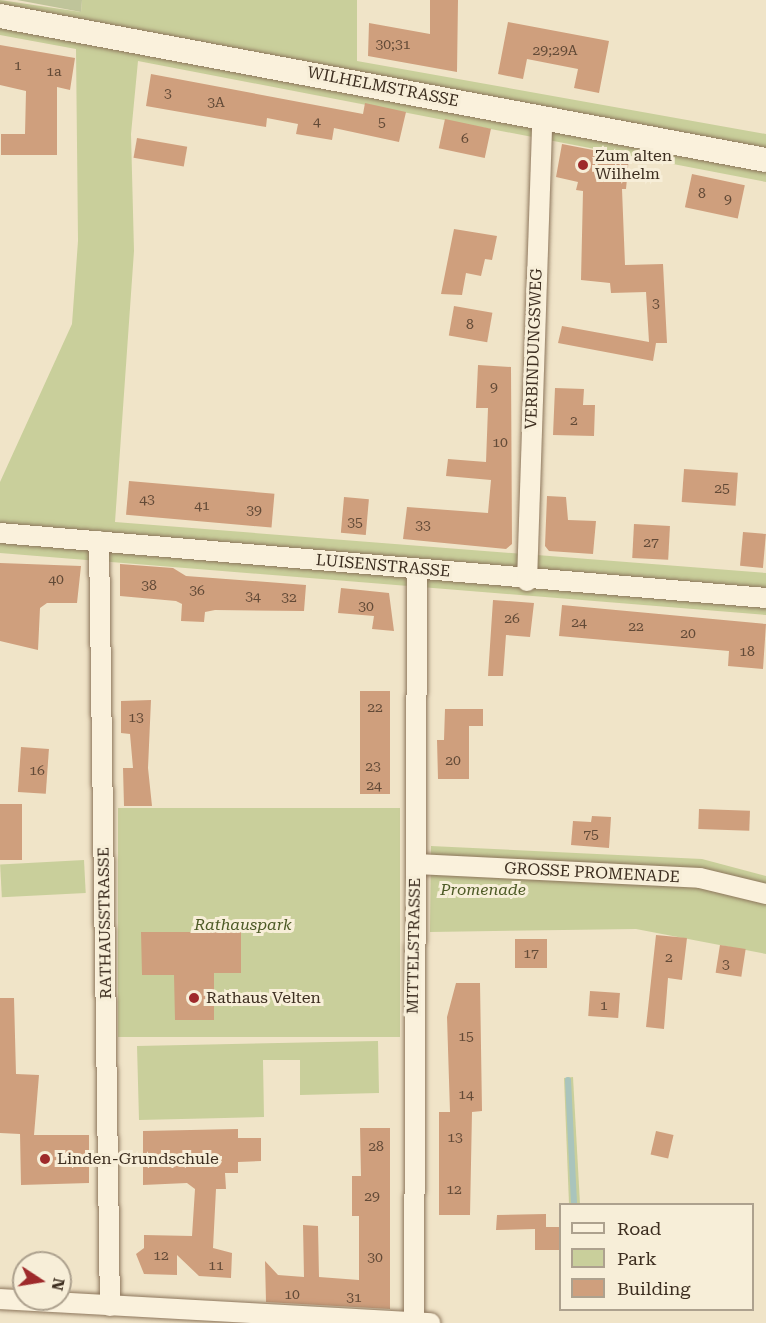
<!DOCTYPE html>
<html>
<head>
<meta charset="utf-8">
<style>
  body { margin:0 }
  #map { position:relative; width:766px; height:1323px; overflow:hidden; background:#f0e4c8; font-family:"Roboto Serif",serif }
  div>[style] { position:absolute }
  [style*='--x'] { left:calc(var(--x)*1px); top:calc(var(--y)*1px); width:calc(var(--w)*1px); rotate:calc(var(--a)*1deg) }
  .green>* { inset:0; background:#c9cf9b; transform-origin:0 0 }
  .cemetery>* { inset:0; background:#bfc49a }
  .stream>* { height:6px; margin:-3px; padding:0 3px; transform-origin:3px; border-radius:3px; background:#a9c4bc }
  .building>* { inset:0; background:#cf9f7d; transform-origin:0 0 }
  .roads { filter:drop-shadow(0 0 2px #8d765c) drop-shadow(0 0 2px #8d765c) }
  .minor>* { height:20px; margin:-10px; padding:0 10px; transform-origin:10px; border-radius:10px; background:#faf1dc }
  .tertiary>* { height:24px; margin:-12px; padding:0 12px; transform-origin:12px; border-radius:12px; background:#faf1dc }
  .dots>* { width:16px; height:16px; translate:-50% -50%; box-sizing:border-box; border:3px solid #f7eed8; border-radius:50% }
  span { translate:-50% -50%; white-space:nowrap; text-align:center; line-height:1.15; -webkit-text-stroke:6px #f7eed8; paint-order:stroke }
  .number-label { font-size:14px; color:#624a37 }
  .number-label span { -webkit-text-stroke-width:0 }
  .street-label { font-size:16px; color:#3d2e20 }
  .poi-label { font-size:16px; color:#3d2e20 }
  .left { translate:0 -50%; text-align:left }
  .park-label { font-size:16px; color:#4d5a26; font-style:italic }
  .legend { position:absolute; left:559px; top:1203px; width:195px; height:108px; box-sizing:border-box; background:#f7eed8; border:2px solid #ada18e; margin:0; padding:8px 10px; list-style:none; font-size:18px; color:#3d2e20 }
  .legend li { display:flex; align-items:center; gap:12px; height:30px }
  .legend b { width:30px; border:2px solid #ada18e }
  .north { position:absolute; left:12px; top:1251px; width:60px; height:60px; box-sizing:border-box; background:#f7eed8; border:2px solid #ada18e; border-radius:50%; rotate:102deg; font-size:16px; font-weight:700; line-height:24px; text-align:center; color:#3d2e20 }
  .north::after { content:''; display:block; margin:auto; width:21px; height:27px; background:#9e2a2b; clip-path:polygon(50% 0,100% 100%,50% 72%,0 100%) }
</style>
</head>
<body>
<div id="map">
  <div class="green">
    <div style="clip-path:polygon(0 0,81px 12px,82px 0,357px 0,357px 61px,766px 134px,766px 182px,138px 61px,131px 134px,134px 251px,115px 522px,766px 573px,766px 615px,0 553px,0 482px,72px 324px,78px 241px,76px 49px,0 35px)"></div>
    <div style="left:400px;top:808px;width:229px;height:282px;rotate:90deg"></div>
    <div style="clip-path:polygon(431px 846px,702px 859px,766px 876px,766px 954px,636px 929px,430px 932px)"></div>
    <div style="left:84px;top:860px;width:33px;height:84px;rotate:87deg"></div>
    <div style="clip-path:polygon(378px 1041px,379px 1093px,300px 1095px,300px 1060px,263px 1060px,264px 1117px,139px 1120px,137px 1046px)"></div>
    <div style="clip-path:polygon(573px 1077px,580px 1204px,569px 1204px,564px 1078px)"></div>
  </div>
  <div class="cemetery">
    <div style="clip-path:polygon(17px 0,82px 0,81px 12px)"></div>
  </div>
  <div class="stream">
    <div style="--x:568;--y:1080;--w:124;--a:87.2"></div>
  </div>
  <div class="building">
    <div style="clip-path:polygon(430px 0,458px 0,457px 72px,368px 56px,369px 23px,430px 34px)"></div>
    <div style="clip-path:polygon(508px 22px,609px 41px,599px 93px,574px 88px,578px 69px,527px 59px,523px 79px,498px 74px)"></div>
    <div style="clip-path:polygon(0 45px,75px 58px,70px 90px,57px 87px,57px 155px,1px 155px,1px 134px,25px 134px,26px 91px,0 85px)"></div>
    <div style="clip-path:polygon(151px 74px,363px 114px,365px 103px,406px 112px,399px 142px,334px 128px,332px 140px,296px 134px,298px 124px,267px 118px,266px 127px,146px 106px)"></div>
    <div style="left:445px;top:119px;width:47px;height:30px;rotate:12deg"></div>
    <div style="left:137px;top:138px;width:51px;height:20px;rotate:10deg"></div>
    <div style="clip-path:polygon(562px 144px,629px 157px,626px 189px,622px 189px,625px 265px,663px 264px,667px 343px,656px 343px,653px 361px,558px 343px,562px 326px,649px 342px,646px 292px,611px 293px,610px 283px,581px 280px,583px 191px,576px 190px,578px 182px,556px 177px)"></div>
    <div style="left:692px;top:174px;width:54px;height:34px;rotate:12deg"></div>
    <div style="clip-path:polygon(454px 229px,497px 236px,492px 260px,485px 259px,481px 276px,466px 273px,462px 295px,441px 294px)"></div>
    <div style="left:454px;top:306px;width:39px;height:30px;rotate:10deg"></div>
    <div style="clip-path:polygon(478px 365px,511px 367px,512px 544px,506px 549px,403px 539px,407px 507px,488px 513px,491px 480px,446px 476px,448px 459px,486px 462px,488px 408px,476px 408px)"></div>
    <div style="clip-path:polygon(555px 388px,584px 389px,583px 405px,595px 405px,594px 436px,553px 435px)"></div>
    <div style="left:684px;top:469px;width:54px;height:33px;rotate:4deg"></div>
    <div style="left:129px;top:481px;width:146px;height:34px;rotate:5deg"></div>
    <div style="clip-path:polygon(547px 496px,566px 497px,568px 520px,596px 521px,593px 554px,549px 551px,545px 546px)"></div>
    <div style="left:344px;top:497px;width:25px;height:36px;rotate:5deg"></div>
    <div style="left:634px;top:524px;width:36px;height:34px;rotate:3deg"></div>
    <div style="left:743px;top:532px;width:23px;height:34px;rotate:5deg"></div>
    <div style="clip-path:polygon(0 563px,81px 566px,77px 603px,47px 603px,40px 608px,38px 650px,0 641px)"></div>
    <div style="clip-path:polygon(120px 564px,173px 568px,186px 576px,306px 585px,304px 611px,215px 610px,205px 612px,204px 622px,181px 621px,182px 604px,176px 601px,120px 596px)"></div>
    <div style="clip-path:polygon(341px 588px,389px 593px,394px 631px,372px 629px,374px 616px,338px 613px)"></div>
    <div style="clip-path:polygon(493px 600px,534px 603px,530px 637px,506px 635px,503px 676px,488px 676px)"></div>
    <div style="clip-path:polygon(562px 605px,766px 624px,763px 669px,728px 666px,729px 651px,559px 636px)"></div>
    <div style="left:360px;top:691px;width:30px;height:103px"></div>
    <div style="clip-path:polygon(151px 700px,148px 768px,152px 806px,124px 806px,123px 768px,133px 768px,130px 734px,121px 733px,121px 701px)"></div>
    <div style="clip-path:polygon(445px 709px,483px 709px,483px 726px,469px 726px,469px 779px,438px 779px,437px 740px,444px 740px)"></div>
    <div style="left:21px;top:747px;width:28px;height:45px;rotate:4deg"></div>
    <div style="left:0;top:804px;width:22px;height:56px"></div>
    <div style="left:699px;top:809px;width:51px;height:20px;rotate:2deg"></div>
    <div style="clip-path:polygon(592px 816px,611px 817px,609px 848px,571px 845px,573px 821px,591px 822px)"></div>
    <div style="clip-path:polygon(141px 932px,241px 932px,241px 973px,214px 973px,214px 1020px,175px 1020px,174px 975px,142px 975px)"></div>
    <div style="clip-path:polygon(656px 935px,687px 938px,682px 980px,668px 978px,664px 1029px,646px 1027px)"></div>
    <div style="left:515px;top:939px;width:32px;height:29px"></div>
    <div style="left:720px;top:945px;width:26px;height:28px;rotate:9deg"></div>
    <div style="clip-path:polygon(456px 983px,480px 983px,482px 1111px,472px 1112px,470px 1215px,439px 1215px,439px 1112px,450px 1112px,447px 1017px)"></div>
    <div style="left:590px;top:991px;width:30px;height:25px;rotate:4deg"></div>
    <div style="clip-path:polygon(0 998px,14px 998px,16px 1074px,39px 1075px,34px 1135px,89px 1135px,89px 1183px,21px 1185px,20px 1134px,0 1133px)"></div>
    <div style="clip-path:polygon(360px 1128px,390px 1128px,390px 1309px,266px 1302px,265px 1261px,278px 1275px,304px 1277px,303px 1225px,318px 1226px,319px 1277px,359px 1280px,359px 1216px,352px 1216px,352px 1176px,361px 1176px)"></div>
    <div style="clip-path:polygon(238px 1129px,238px 1138px,261px 1138px,261px 1161px,238px 1162px,238px 1173px,225px 1173px,226px 1189px,216px 1189px,213px 1248px,232px 1253px,231px 1278px,199px 1276px,177px 1255px,177px 1275px,144px 1274px,136px 1254px,144px 1248px,144px 1235px,192px 1236px,195px 1189px,187px 1183px,143px 1185px,143px 1131px)"></div>
    <div style="left:656px;top:1131px;width:18px;height:24px;rotate:13deg"></div>
    <div style="clip-path:polygon(546px 1214px,546px 1227px,560px 1227px,560px 1250px,535px 1250px,535px 1229px,496px 1230px,497px 1215px)"></div>
  </div>
  <div class="roads">
    <div class="minor">
      <div style="--x:0;--y:533;--w:769;--a:4.85"></div>
      <div style="--x:99;--y:541;--w:765;--a:89.18"></div>
      <div style="--x:527;--y:581;--w:464;--a:-88.1"></div>
      <div style="--x:416;--y:864;--w:284;--a:2.8"></div>
      <div style="--x:700;--y:878;--w:68;--a:13.6"></div>
      <div style="--x:0;--y:1299;--w:431;--a:3.2"></div>
      <div style="--x:414;--y:1323;--w:754;--a:-89.77"></div>
    </div>
    <div class="tertiary">
      <div style="--x:0;--y:16;--w:779;--a:10.65"></div>
    </div>
  </div>
  <div class="dots">
    <div style="left:583px;top:165px;background:#9e2a2b"></div>
    <div style="left:194px;top:998px;background:#9e2a2b"></div>
    <div style="left:45px;top:1159px;background:#9e2a2b"></div>
  </div>
  <div class="number-label">
    <span style="left:393px;top:44px">30;31</span>
    <span style="left:555px;top:50px">29;29A</span>
    <span style="left:18px;top:65px">1</span>
    <span style="left:54px;top:71px">1a</span>
    <span style="left:168px;top:93px">3</span>
    <span style="left:216px;top:102px">3A</span>
    <span style="left:317px;top:121px">4</span>
    <span style="left:382px;top:122px">5</span>
    <span style="left:465px;top:138px">6</span>
    <span style="left:702px;top:193px">8</span>
    <span style="left:728px;top:199px">9</span>
    <span style="left:656px;top:303px">3</span>
    <span style="left:470px;top:324px">8</span>
    <span style="left:494px;top:387px">9</span>
    <span style="left:574px;top:420px">2</span>
    <span style="left:500px;top:442px">10</span>
    <span style="left:722px;top:488px">25</span>
    <span style="left:147px;top:499px">43</span>
    <span style="left:202px;top:505px">41</span>
    <span style="left:254px;top:510px">39</span>
    <span style="left:355px;top:522px">35</span>
    <span style="left:423px;top:525px">33</span>
    <span style="left:651px;top:542px">27</span>
    <span style="left:56px;top:579px">40</span>
    <span style="left:149px;top:585px">38</span>
    <span style="left:197px;top:590px">36</span>
    <span style="left:253px;top:596px">34</span>
    <span style="left:289px;top:597px">32</span>
    <span style="left:366px;top:606px">30</span>
    <span style="left:512px;top:618px">26</span>
    <span style="left:579px;top:622px">24</span>
    <span style="left:636px;top:626px">22</span>
    <span style="left:688px;top:633px">20</span>
    <span style="left:747px;top:651px">18</span>
    <span style="left:375px;top:707px">22</span>
    <span style="left:136px;top:717px">13</span>
    <span style="left:453px;top:760px">20</span>
    <span style="left:373px;top:766px">23</span>
    <span style="left:37px;top:770px">16</span>
    <span style="left:374px;top:785px">24</span>
    <span style="left:591px;top:834px">75</span>
    <span style="left:531px;top:953px">17</span>
    <span style="left:669px;top:957px">2</span>
    <span style="left:726px;top:964px">3</span>
    <span style="left:604px;top:1005px">1</span>
    <span style="left:466px;top:1036px">15</span>
    <span style="left:466px;top:1094px">14</span>
    <span style="left:455px;top:1137px">13</span>
    <span style="left:376px;top:1146px">28</span>
    <span style="left:454px;top:1189px">12</span>
    <span style="left:372px;top:1196px">29</span>
    <span style="left:161px;top:1255px">12</span>
    <span style="left:375px;top:1257px">30</span>
    <span style="left:216px;top:1265px">11</span>
    <span style="left:292px;top:1294px">10</span>
    <span style="left:354px;top:1297px">31</span>
  </div>
  <div class="street-label">
    <span style="left:383px;top:87px;rotate:11deg">WILHELMSTRASSE</span>
    <span style="left:534px;top:349px;rotate:-88deg">VERBINDUNGSWEG</span>
    <span style="left:383px;top:566px;rotate:5deg">LUISENSTRASSE</span>
    <span style="left:592px;top:873px;rotate:3deg">GROSSE PROMENADE</span>
    <span style="left:105px;top:923px;rotate:-91deg">RATHAUSSTRASSE</span>
    <span style="left:414px;top:946px;rotate:-89deg">MITTELSTRASSE</span>
  </div>
  <div class="poi-label">
    <span class="left" style="left:595px;top:165px">Zum alten<br>Wilhelm</span>
    <span class="left" style="left:206px;top:998px">Rathaus Velten</span>
    <span class="left" style="left:57px;top:1159px">Linden-Grundschule</span>
  </div>
  <div class="park-label">
    <span style="left:483px;top:890px">Promenade</span>
    <span style="left:243px;top:925px">Rathauspark</span>
  </div>
  <ul class="legend">
  <li><b style="height:8px;background:#faf1dc"></b>Road</li>
  <li><b style="height:16px;background:#c9cf9b"></b>Park</li>
  <li><b style="height:16px;background:#cf9f7d"></b>Building</li>
  </ul>
  <div class="north">N</div>
</div>
</body>
</html>
